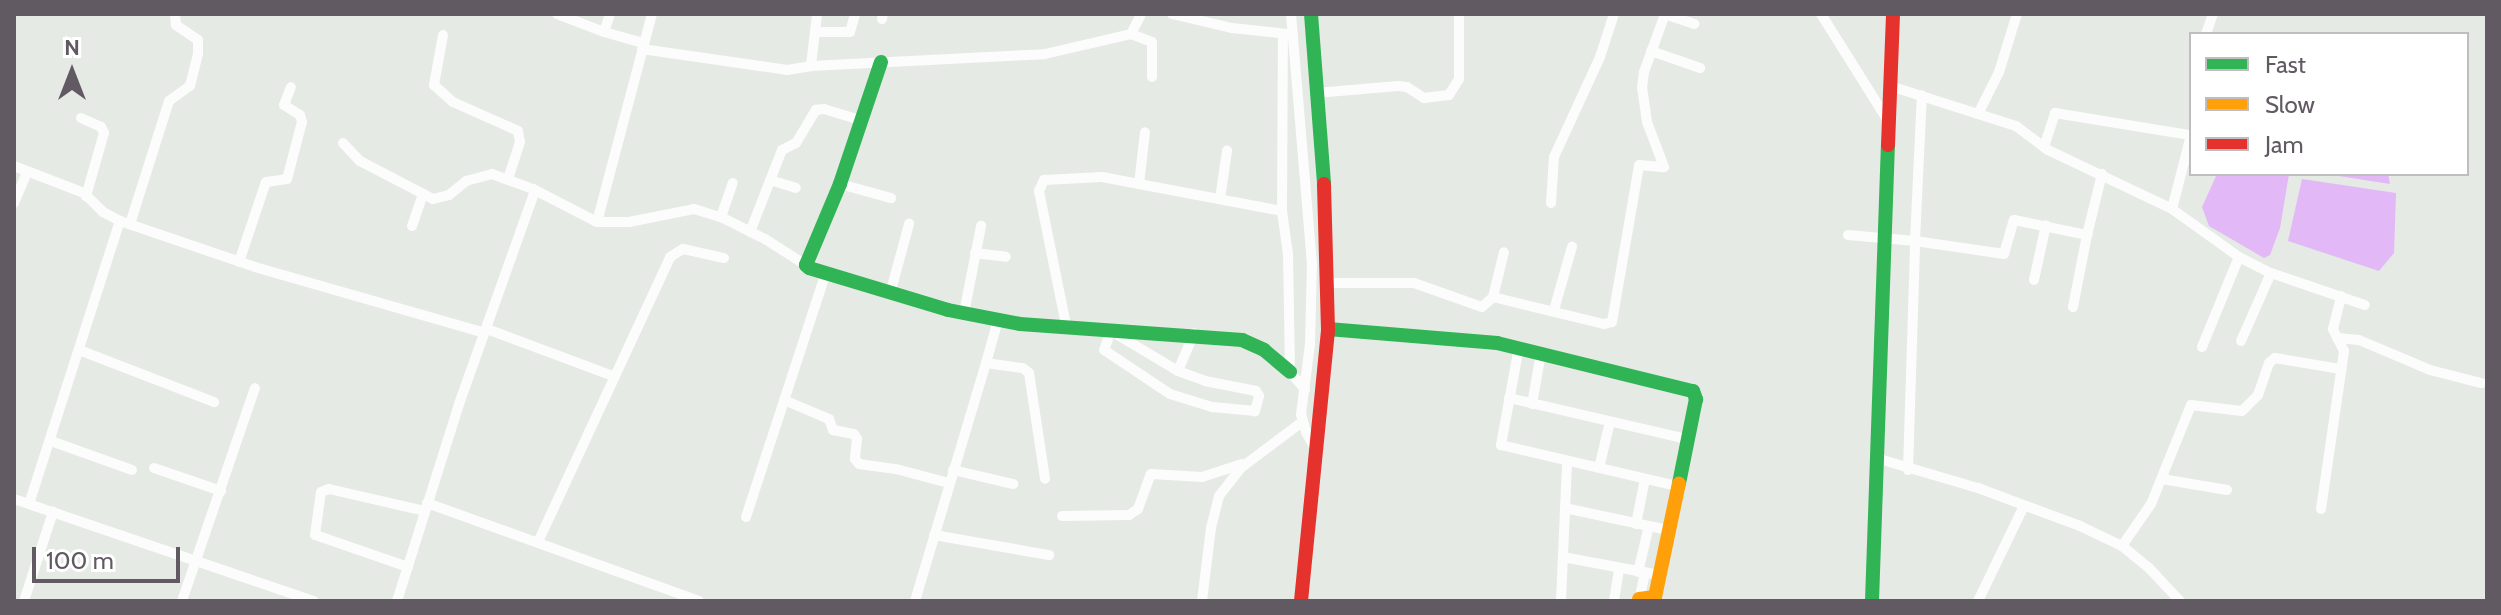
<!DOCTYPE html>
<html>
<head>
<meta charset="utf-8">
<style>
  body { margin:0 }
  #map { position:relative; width:2501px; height:615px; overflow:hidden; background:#e5eae5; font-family:Cabin,sans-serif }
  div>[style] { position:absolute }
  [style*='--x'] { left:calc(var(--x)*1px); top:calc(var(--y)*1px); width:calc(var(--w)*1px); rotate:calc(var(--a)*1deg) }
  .water>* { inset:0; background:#e2b8f6 }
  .street>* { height:10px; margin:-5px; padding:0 5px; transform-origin:5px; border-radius:5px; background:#fbfcfb }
  .fast>* { height:14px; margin:-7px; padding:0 7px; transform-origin:7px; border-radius:7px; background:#30b455 }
  .slow>* { height:14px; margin:-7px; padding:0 7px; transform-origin:7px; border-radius:7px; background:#ff9f0a }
  .jam>* { height:14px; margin:-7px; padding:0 7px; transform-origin:7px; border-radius:7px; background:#e5322d }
  span { translate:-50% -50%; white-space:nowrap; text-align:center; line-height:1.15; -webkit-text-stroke:6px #fff; paint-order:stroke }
  .frame { position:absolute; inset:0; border:16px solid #615a62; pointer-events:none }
  .legend { position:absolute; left:2189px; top:32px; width:280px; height:144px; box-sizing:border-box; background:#fff; border:2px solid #c0bdc0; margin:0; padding:10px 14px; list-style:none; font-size:24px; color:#615a62 }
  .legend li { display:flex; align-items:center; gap:16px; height:40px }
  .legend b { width:40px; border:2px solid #c0bdc0 }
  .north { position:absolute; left:32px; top:32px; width:80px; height:80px; -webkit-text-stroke:6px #fff; paint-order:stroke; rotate:0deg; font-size:22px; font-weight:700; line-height:32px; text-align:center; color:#615a62 }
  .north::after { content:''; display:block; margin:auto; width:28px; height:36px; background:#615a62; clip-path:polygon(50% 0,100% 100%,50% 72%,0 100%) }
  .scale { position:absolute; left:32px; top:547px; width:148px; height:36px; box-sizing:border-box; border:4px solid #615a62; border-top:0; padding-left:10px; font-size:24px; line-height:28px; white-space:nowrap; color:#615a62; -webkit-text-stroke:6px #fff; paint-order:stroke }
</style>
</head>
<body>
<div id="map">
  <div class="water">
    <div style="clip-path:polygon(2217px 174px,2289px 174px,2280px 228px,2270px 255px,2264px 258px,2209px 226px,2202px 207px)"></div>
    <div style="clip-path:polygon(2324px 174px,2388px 174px,2390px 184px,2326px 174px)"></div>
    <div style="clip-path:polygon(2302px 179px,2396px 193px,2394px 253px,2379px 271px,2288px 241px)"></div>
  </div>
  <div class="street">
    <div style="--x:557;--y:14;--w:50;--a:21"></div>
    <div style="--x:610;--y:14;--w:19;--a:108"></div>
    <div style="--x:604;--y:32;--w:41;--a:15.8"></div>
    <div style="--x:1172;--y:14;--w:62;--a:13.1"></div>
    <div style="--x:1232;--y:28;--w:56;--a:6.1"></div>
    <div style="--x:1291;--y:14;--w:250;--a:85.2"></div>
    <div style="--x:1312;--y:263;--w:81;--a:91.4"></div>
    <div style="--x:1310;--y:344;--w:71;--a:97.3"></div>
    <div style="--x:1301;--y:414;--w:19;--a:74"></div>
    <div style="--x:1306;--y:432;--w:21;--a:61"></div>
    <div style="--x:1664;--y:14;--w:32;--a:18"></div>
    <div style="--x:1821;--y:14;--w:126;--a:57.9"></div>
    <div style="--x:882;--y:19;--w:5;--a:-79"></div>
    <div style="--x:815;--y:32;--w:35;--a:0"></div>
    <div style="--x:850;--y:32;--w:19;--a:-74"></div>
    <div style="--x:1131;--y:34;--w:22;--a:21"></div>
    <div style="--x:1152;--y:42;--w:35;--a:90"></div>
    <div style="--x:2206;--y:34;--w:21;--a:-71"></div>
    <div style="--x:443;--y:35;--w:51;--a:100.2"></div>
    <div style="--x:434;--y:85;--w:25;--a:42"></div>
    <div style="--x:453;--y:102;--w:71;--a:24"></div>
    <div style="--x:518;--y:131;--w:11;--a:80"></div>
    <div style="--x:520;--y:142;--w:39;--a:108"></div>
    <div style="--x:642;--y:49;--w:147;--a:8.2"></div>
    <div style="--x:787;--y:70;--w:24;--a:-9"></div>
    <div style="--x:811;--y:66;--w:52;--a:-83.4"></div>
    <div style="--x:1651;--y:51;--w:52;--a:19.1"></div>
    <div style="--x:811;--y:66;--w:234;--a:-2.9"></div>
    <div style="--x:1045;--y:54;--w:88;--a:-13.1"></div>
    <div style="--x:1131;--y:34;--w:22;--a:-63"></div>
    <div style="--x:1890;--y:86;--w:132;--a:17.6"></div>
    <div style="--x:2016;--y:126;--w:40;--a:37"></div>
    <div style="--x:2048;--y:150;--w:137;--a:25.4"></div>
    <div style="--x:2172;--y:209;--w:82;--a:35.6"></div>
    <div style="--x:2239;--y:257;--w:36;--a:27"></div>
    <div style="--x:2271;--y:273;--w:99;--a:18.8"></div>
    <div style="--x:1316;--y:93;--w:82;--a:-4.9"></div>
    <div style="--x:1398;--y:86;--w:9;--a:6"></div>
    <div style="--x:1407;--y:87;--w:20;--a:33"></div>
    <div style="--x:1424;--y:98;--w:25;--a:-7"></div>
    <div style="--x:1449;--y:95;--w:19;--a:-58"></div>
    <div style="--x:1459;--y:79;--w:65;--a:-90"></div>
    <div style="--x:1978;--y:114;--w:47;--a:-63.4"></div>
    <div style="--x:1999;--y:72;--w:61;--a:-72.8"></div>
    <div style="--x:81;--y:118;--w:22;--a:24"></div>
    <div style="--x:101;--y:127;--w:7;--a:63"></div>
    <div style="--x:104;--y:133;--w:66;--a:105.9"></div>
    <div style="--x:343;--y:143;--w:25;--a:47"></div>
    <div style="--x:360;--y:161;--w:82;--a:27.5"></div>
    <div style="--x:433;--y:199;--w:16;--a:-14"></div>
    <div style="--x:449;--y:195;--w:22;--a:-39"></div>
    <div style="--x:466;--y:181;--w:27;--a:-15"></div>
    <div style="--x:492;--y:174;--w:44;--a:20.1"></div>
    <div style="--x:533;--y:189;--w:72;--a:27.3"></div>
    <div style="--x:597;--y:222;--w:32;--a:0"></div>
    <div style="--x:629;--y:222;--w:66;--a:-11.3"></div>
    <div style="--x:694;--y:209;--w:28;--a:17"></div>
    <div style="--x:721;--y:217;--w:49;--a:26.6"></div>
    <div style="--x:765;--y:239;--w:49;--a:32.4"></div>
    <div style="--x:2044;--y:147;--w:36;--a:-72"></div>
    <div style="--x:2055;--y:113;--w:137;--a:9.3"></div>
    <div style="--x:14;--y:166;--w:75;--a:21.1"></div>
    <div style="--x:84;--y:193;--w:27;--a:45"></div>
    <div style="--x:103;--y:212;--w:19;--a:28"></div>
    <div style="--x:120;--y:221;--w:143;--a:18.8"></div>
    <div style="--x:255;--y:267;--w:239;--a:16"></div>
    <div style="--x:770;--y:180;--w:27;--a:17"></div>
    <div style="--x:840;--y:184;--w:53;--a:15.4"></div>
    <div style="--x:1139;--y:184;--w:52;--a:-83.4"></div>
    <div style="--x:1220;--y:199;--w:49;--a:-81.7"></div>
    <div style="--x:14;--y:203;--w:33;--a:-67"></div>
    <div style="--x:1551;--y:203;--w:46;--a:-86.3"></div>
    <div style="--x:1554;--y:157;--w:110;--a:-65.3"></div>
    <div style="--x:1600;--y:57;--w:45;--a:-72"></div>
    <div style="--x:2172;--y:209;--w:76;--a:-75.6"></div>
    <div style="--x:1282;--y:211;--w:177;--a:-89.7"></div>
    <div style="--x:721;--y:217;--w:36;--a:-71"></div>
    <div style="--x:597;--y:222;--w:215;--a:-75.2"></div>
    <div style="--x:130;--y:224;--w:129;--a:-72.4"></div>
    <div style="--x:169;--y:101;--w:26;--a:-36"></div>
    <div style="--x:190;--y:86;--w:33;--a:-76"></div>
    <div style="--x:198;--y:54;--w:14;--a:-90"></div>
    <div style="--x:198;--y:40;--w:27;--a:-146"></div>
    <div style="--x:176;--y:25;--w:11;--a:-95"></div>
    <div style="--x:412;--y:226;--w:34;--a:-71"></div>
    <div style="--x:750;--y:232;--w:88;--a:-68.7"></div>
    <div style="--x:782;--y:150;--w:16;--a:-27"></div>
    <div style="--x:796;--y:143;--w:39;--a:-59"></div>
    <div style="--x:816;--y:110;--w:8;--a:-7"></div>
    <div style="--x:824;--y:109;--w:41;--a:17.1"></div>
    <div style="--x:1848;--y:235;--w:67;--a:5.1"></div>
    <div style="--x:1915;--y:241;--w:146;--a:-87.3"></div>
    <div style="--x:975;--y:253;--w:31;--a:7"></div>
    <div style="--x:239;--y:262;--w:84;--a:-71.4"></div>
    <div style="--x:266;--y:182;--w:21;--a:-8"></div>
    <div style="--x:287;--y:179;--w:59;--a:-75.3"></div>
    <div style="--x:302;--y:122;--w:7;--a:-106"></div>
    <div style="--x:300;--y:115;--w:19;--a:-148"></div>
    <div style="--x:284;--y:105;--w:19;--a:-69"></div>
    <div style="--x:2034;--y:280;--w:56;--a:-77.7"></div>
    <div style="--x:1328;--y:283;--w:86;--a:0"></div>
    <div style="--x:1414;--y:283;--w:72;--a:19.4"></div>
    <div style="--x:1482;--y:307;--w:15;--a:-42"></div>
    <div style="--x:1493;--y:297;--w:46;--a:-76.3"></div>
    <div style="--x:890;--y:294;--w:73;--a:-74.8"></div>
    <div style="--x:1493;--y:297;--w:114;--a:13.7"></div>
    <div style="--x:1604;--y:324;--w:8;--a:-14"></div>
    <div style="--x:1612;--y:322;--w:159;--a:-80.2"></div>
    <div style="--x:1639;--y:165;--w:25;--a:5"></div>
    <div style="--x:1664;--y:167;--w:48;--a:-110.7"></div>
    <div style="--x:1647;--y:122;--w:34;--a:-98"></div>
    <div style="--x:1642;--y:88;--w:16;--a:-83"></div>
    <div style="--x:1644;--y:72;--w:62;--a:-70.1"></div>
    <div style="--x:2073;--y:307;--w:73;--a:-79"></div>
    <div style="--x:1554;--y:310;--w:66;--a:-74.1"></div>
    <div style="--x:964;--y:313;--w:89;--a:-78.9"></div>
    <div style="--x:1066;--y:325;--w:137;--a:-101.4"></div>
    <div style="--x:1039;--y:191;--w:12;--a:-66"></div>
    <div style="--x:1044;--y:180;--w:58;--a:-3"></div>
    <div style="--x:1102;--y:177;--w:183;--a:10.7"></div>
    <div style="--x:1282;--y:211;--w:43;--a:82.1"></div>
    <div style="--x:1288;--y:254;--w:118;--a:89"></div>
    <div style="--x:1290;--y:372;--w:23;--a:49"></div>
    <div style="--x:487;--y:329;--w:134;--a:20.5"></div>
    <div style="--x:1111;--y:331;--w:78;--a:30.8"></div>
    <div style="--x:1178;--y:371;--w:29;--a:20"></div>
    <div style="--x:1205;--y:381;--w:52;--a:11.1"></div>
    <div style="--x:1256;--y:391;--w:6;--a:59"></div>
    <div style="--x:1259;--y:396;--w:16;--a:105"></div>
    <div style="--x:1255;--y:411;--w:43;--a:-174.7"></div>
    <div style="--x:1212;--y:407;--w:44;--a:-162.8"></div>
    <div style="--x:1170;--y:394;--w:79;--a:-146.3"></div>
    <div style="--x:1104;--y:350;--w:20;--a:-70"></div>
    <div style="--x:2337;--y:338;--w:22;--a:5"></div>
    <div style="--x:2359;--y:340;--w:77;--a:22.9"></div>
    <div style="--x:2430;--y:370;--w:53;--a:14.3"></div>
    <div style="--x:2241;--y:341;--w:74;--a:-66.2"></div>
    <div style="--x:1519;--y:347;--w:100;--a:100.4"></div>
    <div style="--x:1501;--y:445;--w:181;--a:13.1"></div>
    <div style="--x:2202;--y:347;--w:97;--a:-67.7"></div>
    <div style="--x:79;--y:350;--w:145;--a:21.1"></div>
    <div style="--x:986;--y:363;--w:45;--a:-74.4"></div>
    <div style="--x:1178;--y:371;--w:41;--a:-67.2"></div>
    <div style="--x:1509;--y:398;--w:183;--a:13"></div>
    <div style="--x:784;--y:400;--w:49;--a:22.9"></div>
    <div style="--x:829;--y:419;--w:12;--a:70"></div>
    <div style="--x:833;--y:430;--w:21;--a:11"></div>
    <div style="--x:854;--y:434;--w:6;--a:59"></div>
    <div style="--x:857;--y:439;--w:20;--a:96"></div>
    <div style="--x:855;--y:459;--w:6;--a:51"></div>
    <div style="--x:859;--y:464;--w:37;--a:8"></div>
    <div style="--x:896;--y:469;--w:55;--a:14.8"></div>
    <div style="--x:1532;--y:404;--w:52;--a:-80"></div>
    <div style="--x:51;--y:441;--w:86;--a:19.7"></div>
    <div style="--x:1876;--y:458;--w:106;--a:16.4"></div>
    <div style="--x:1978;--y:488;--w:109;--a:20.4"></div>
    <div style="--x:2080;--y:526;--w:47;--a:25.5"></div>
    <div style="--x:2122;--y:546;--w:35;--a:39"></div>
    <div style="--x:2149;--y:568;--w:45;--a:46.8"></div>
    <div style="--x:154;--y:468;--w:71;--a:18.9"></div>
    <div style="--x:1599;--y:468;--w:47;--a:-76.6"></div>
    <div style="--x:953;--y:470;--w:62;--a:13.1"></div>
    <div style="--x:1908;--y:470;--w:229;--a:-88.2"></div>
    <div style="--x:1915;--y:241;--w:90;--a:8.3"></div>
    <div style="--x:2004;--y:254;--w:35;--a:-74"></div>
    <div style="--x:2014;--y:220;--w:75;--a:11.6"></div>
    <div style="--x:2087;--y:235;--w:63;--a:-76.2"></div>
    <div style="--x:2162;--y:479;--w:66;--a:9.6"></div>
    <div style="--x:14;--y:499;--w:317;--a:18.8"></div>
    <div style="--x:427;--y:503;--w:289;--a:19.8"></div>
    <div style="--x:29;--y:504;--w:297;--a:-72.2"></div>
    <div style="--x:1565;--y:508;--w:105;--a:12.1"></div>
    <div style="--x:2321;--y:509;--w:160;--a:-81.7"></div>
    <div style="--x:2344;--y:351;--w:25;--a:-117"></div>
    <div style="--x:2333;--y:329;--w:34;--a:-76"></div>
    <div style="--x:1062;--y:516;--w:67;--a:-0.9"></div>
    <div style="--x:1129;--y:515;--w:11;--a:-34"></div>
    <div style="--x:1138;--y:509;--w:37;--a:-70"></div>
    <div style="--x:1151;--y:474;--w:51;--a:3.4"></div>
    <div style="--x:1202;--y:477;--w:42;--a:-18"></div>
    <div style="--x:746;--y:517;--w:255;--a:-71.9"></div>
    <div style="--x:1636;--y:524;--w:46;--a:-78.7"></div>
    <div style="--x:934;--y:535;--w:117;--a:9.9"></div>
    <div style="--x:538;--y:542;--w:314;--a:-65.1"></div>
    <div style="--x:670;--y:257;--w:15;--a:-32"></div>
    <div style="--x:683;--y:249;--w:42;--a:12.4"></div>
    <div style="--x:2122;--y:546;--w:51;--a:-55.4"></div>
    <div style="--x:2151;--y:504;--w:107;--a:-68"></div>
    <div style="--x:2191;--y:405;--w:51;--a:6.7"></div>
    <div style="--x:2242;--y:411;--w:23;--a:-45"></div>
    <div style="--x:2258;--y:395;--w:34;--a:-71"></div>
    <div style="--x:2269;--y:363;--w:8;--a:-40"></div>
    <div style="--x:2275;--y:358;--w:67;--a:9.5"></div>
    <div style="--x:1563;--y:557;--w:98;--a:10.6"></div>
    <div style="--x:408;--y:567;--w:98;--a:-161"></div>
    <div style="--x:315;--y:535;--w:43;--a:-82.1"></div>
    <div style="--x:321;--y:492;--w:9;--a:-21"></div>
    <div style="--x:329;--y:489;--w:98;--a:12.9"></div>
    <div style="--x:1638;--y:572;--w:47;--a:-76.6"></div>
    <div style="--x:24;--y:601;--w:94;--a:-72"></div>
    <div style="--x:182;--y:601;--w:225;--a:-71.1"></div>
    <div style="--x:397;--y:601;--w:207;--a:-72.5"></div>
    <div style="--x:459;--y:404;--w:226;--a:-70.4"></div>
    <div style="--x:915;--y:601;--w:248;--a:-73.4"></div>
    <div style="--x:986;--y:363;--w:37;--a:8"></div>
    <div style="--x:1023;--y:368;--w:8;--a:40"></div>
    <div style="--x:1029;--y:373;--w:107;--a:81.4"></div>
    <div style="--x:1202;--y:601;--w:74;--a:-83"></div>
    <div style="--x:1211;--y:528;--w:33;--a:-76"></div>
    <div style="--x:1219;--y:496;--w:37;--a:-52"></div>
    <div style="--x:1242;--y:467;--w:75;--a:-36.9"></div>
    <div style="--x:1561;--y:601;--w:139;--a:-87.5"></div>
    <div style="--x:1614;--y:601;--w:33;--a:-81"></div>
    <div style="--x:1639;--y:601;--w:29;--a:-78"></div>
    <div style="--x:1978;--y:601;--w:106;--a:-64.2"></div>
  </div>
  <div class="fast">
    <div style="--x:1311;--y:14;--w:170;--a:85.6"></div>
    <div style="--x:881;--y:62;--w:129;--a:108.6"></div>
    <div style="--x:840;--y:184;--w:88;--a:112.8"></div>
    <div style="--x:806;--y:265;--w:4;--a:45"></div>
    <div style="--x:809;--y:268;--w:145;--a:16.8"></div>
    <div style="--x:948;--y:310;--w:73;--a:11"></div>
    <div style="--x:1020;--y:324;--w:223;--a:4.1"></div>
    <div style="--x:1242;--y:340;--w:24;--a:24"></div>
    <div style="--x:1264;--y:350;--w:34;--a:40"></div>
    <div style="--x:1328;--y:329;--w:170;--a:4.7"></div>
    <div style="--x:1497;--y:343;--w:202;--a:13.8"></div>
    <div style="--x:1693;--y:391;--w:9;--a:69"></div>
    <div style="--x:1696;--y:399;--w:86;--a:101.4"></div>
    <div style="--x:1872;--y:601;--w:456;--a:-88"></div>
  </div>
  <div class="slow">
    <div style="--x:1639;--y:599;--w:16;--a:-7"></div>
    <div style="--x:1655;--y:597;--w:116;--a:-78.1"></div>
  </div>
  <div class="jam">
    <div style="--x:1888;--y:145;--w:131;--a:-87.8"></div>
    <div style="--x:1301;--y:601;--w:273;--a:-84.3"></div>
    <div style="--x:1328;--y:329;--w:145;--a:-91.6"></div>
  </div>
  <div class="frame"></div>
  <ul class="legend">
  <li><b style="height:10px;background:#30b455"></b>Fast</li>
  <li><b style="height:10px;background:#ff9f0a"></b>Slow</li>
  <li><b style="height:10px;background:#e5322d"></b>Jam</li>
  </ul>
  <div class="north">N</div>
  <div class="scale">100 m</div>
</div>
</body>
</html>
